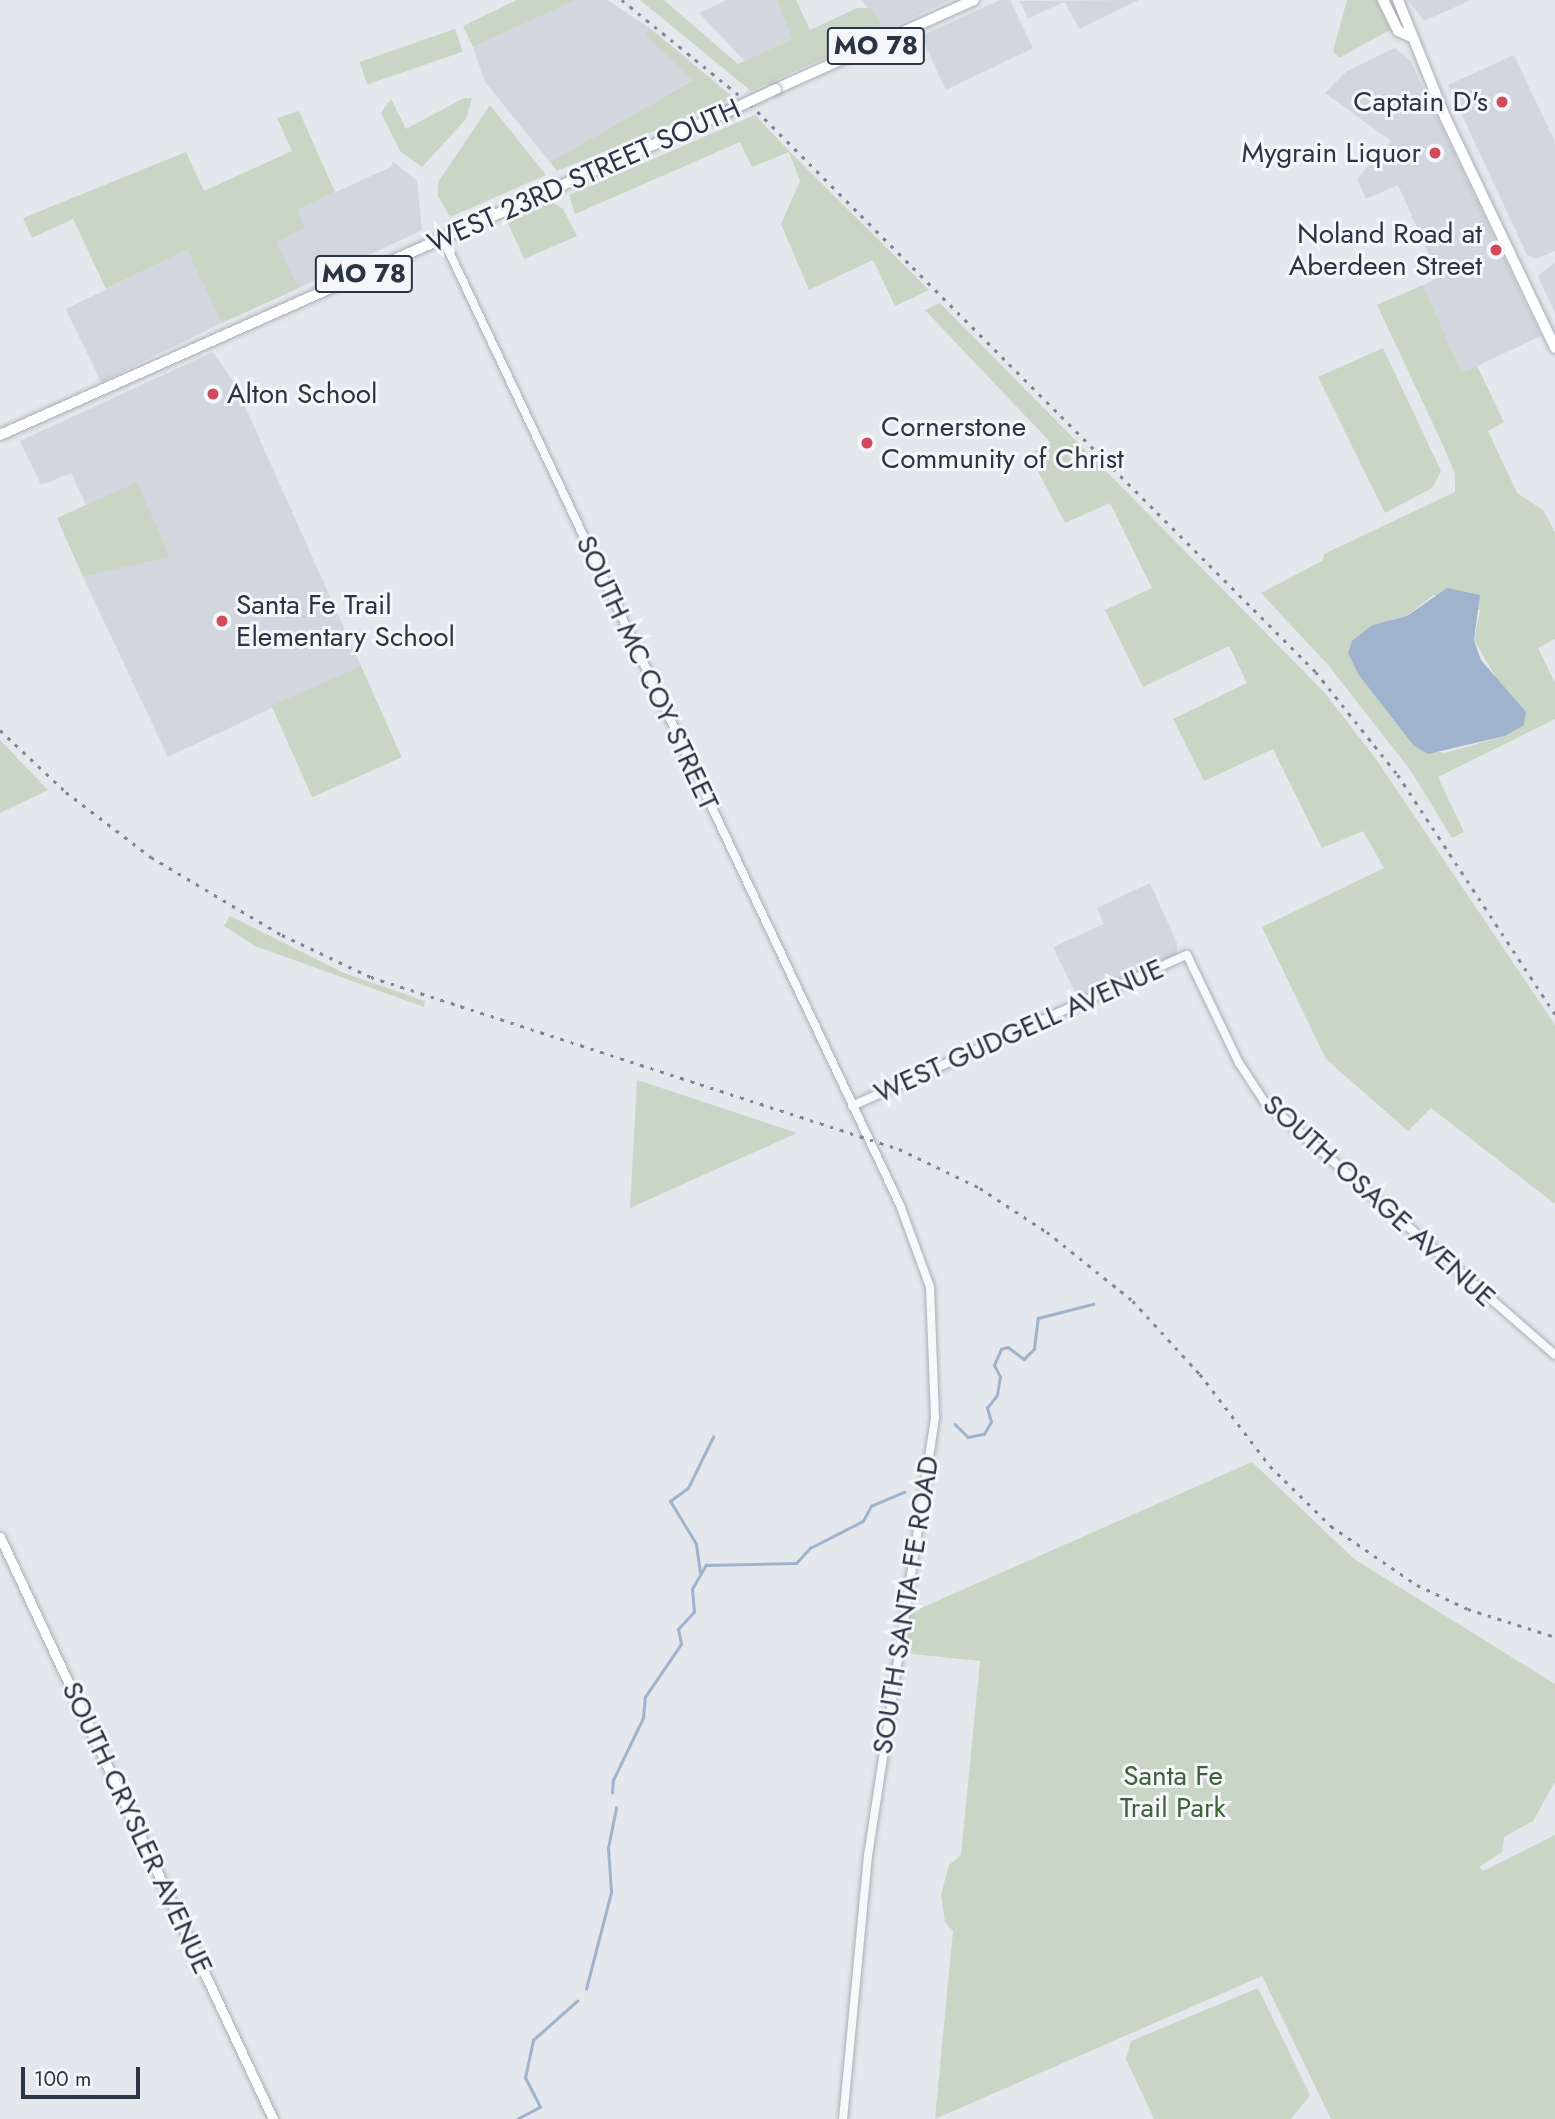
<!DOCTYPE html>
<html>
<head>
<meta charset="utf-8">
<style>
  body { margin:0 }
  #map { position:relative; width:1555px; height:2119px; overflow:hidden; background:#e4e7ec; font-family:Jost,sans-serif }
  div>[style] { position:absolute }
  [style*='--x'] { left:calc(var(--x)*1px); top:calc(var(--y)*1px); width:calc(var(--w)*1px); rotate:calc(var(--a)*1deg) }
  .built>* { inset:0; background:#d2d6de; transform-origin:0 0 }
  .green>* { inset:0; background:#c9d6c5; transform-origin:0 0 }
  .water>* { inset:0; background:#9fb4cc }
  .stream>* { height:2.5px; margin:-1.25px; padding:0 1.25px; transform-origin:1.25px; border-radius:1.25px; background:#9fb4cc }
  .roads { filter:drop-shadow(0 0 2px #a9aeb7) drop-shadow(0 0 2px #a9aeb7) }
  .tertiary>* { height:8px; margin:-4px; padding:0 4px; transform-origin:4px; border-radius:4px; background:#f7f8fa }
  .secondary>* { height:9px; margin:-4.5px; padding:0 4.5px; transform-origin:4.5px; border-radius:4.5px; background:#fff }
  .primary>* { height:10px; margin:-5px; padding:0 5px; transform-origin:5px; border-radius:5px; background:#fff }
  .rail>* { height:2.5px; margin-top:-1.25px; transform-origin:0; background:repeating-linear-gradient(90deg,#7d8696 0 3.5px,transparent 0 10.5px) }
  .bridges { filter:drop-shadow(0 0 2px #a3abb8) drop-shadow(0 0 2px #a3abb8) }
  .primary-bridge>* { height:10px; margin:-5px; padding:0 5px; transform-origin:5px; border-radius:5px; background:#fff }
  .dots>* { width:19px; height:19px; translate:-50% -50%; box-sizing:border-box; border:4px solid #f4f6f9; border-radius:50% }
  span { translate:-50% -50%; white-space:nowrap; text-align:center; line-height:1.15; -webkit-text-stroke:6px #f4f6f9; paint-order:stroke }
  .shield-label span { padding:2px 5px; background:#f4f6f9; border:2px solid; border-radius:5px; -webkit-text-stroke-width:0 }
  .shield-label { font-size:26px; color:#2b3445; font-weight:700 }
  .poi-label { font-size:28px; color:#2b3445 }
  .right { translate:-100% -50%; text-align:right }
  .left { translate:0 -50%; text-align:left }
  .street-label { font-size:28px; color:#2b3445 }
  .park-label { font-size:28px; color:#3f6138 }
  .scale { position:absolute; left:21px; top:2067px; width:119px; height:32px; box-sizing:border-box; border:4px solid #2b3445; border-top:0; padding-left:9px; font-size:21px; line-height:24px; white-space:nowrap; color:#2b3445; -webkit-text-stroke:5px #f4f6f9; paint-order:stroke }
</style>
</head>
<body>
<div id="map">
  <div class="built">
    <div style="clip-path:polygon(576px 0,607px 0,650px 28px,645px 35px,694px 79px,550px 162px,485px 82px,473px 47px)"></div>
    <div style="clip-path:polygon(727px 0,777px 0,792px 39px,745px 61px,699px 13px)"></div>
    <div style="clip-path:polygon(862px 0,950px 0,884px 31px)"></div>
    <div style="clip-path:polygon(1000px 0,1010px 0,1033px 48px,946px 90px,921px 36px)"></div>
    <div style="clip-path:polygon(1139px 0,1079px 29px,1065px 2px,1028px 18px,1020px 1px)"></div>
    <div style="clip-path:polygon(1408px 0,1471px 0,1424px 21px)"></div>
    <div style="clip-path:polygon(1395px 48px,1410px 60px,1541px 336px,1462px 373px,1423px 285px,1439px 277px,1398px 185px,1366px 199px,1357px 179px,1391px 141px,1325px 93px,1347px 71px)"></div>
    <div style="clip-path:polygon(1514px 55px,1555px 142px,1555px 251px,1536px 259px,1527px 255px,1448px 85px)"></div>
    <div style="clip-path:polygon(393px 161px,417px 181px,422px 230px,299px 288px,275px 242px,304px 228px,296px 210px,391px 167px)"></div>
    <div style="left:187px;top:250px;width:81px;height:135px;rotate:64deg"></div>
    <div style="clip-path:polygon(1555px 262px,1555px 313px,1538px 276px)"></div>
    <div style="clip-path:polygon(213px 352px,235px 384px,361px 666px,168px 757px,83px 577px,170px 557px,137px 483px,86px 505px,71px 473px,41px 485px,20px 441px)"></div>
    <div style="clip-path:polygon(1150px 883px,1177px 943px,1177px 955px,1091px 994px,1076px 994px,1053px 947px,1104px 924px,1097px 908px)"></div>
  </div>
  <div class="green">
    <div style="clip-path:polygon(517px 0,576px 0,473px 47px,463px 26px)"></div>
    <div style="clip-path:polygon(640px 0,664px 0,738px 64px,792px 39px,777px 0,796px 0,810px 30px,857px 8px,872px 8px,884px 31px,751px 91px)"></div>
    <div style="clip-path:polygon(1347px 0,1377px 0,1390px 30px,1339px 58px,1333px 51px)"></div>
    <div style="clip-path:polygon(650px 28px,734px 98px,557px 171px,550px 162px,693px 80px,645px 35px)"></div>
    <div style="left:455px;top:29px;width:24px;height:101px;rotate:71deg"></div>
    <div style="clip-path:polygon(464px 98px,472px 98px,466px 119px,422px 167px,400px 151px,381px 113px,391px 99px,406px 129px)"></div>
    <div style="clip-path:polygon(490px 105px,546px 175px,450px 217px,438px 196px,438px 182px)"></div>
    <div style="clip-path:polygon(299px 111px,335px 192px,297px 210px,305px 228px,276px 242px,299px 288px,222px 323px,187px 250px,106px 289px,73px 219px,32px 238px,23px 218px,186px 152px,204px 191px,292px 151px,277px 118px)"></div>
    <div style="clip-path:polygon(755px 115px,789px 151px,929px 290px,895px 306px,873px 260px,809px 290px,781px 224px,800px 181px,789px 152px,752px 167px,740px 142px,575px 214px,569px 195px)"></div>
    <div style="clip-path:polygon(552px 202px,563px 209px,577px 236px,524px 259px,507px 221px)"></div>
    <div style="clip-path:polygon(evenodd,1423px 285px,1462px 373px,1477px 366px,1504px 422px,1488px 431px,1517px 493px,1543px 510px,1555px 532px,1555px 639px,1538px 648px,1555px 683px,1555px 719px,1438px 777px,1464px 832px,1452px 838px,1411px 771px,1329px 666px,1261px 593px,1322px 561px,1324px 554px,1455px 492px,1455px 474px,1442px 443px,1377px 305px,1423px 285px,1434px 595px,1480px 610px,1474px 640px,1494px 674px,1505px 736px,1445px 753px,1414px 746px,1358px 674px,1348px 652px,1372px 625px,1406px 616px,1434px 595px)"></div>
    <div style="clip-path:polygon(940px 303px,1324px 692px,1376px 759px,1555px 1025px,1555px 1204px,1431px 1108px,1408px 1131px,1326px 1059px,1262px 927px,1384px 868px,1363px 831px,1322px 848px,1273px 749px,1204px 781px,1173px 719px,1247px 683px,1229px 646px,1143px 687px,1105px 610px,1152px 588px,1110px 503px,1065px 523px,1029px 454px,1051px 443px,925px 310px)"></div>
    <div style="clip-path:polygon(1383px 348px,1441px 471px,1432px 488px,1385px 513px,1318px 377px)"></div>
    <div style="clip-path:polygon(137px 482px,170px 557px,83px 577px,57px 518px)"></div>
    <div style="left:361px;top:666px;width:100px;height:98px;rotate:66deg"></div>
    <div style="clip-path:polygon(0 740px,48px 790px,0 813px)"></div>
    <div style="clip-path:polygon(230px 916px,344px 973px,425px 1001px,424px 1007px,255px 946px,224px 926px)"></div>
    <div style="clip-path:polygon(637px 1080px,797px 1133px,630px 1208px)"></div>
    <div style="clip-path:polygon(1252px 1462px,1354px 1559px,1555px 1684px,1555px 1782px,1533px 1821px,1504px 1837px,1502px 1852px,1479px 1867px,1483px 1871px,1555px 1835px,1555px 2119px,1331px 2119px,1262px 1976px,935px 2119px,953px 1931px,945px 1922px,941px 1895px,949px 1865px,961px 1855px,980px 1661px,903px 1653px,910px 1613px)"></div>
    <div style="clip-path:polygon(1258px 1988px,1310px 2095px,1291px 2119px,1154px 2119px,1126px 2059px,1131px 2041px)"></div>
  </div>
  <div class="water">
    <div style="clip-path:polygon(1447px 588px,1480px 595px,1474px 640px,1481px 660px,1526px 712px,1524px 725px,1505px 736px,1428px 754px,1414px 746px,1358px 674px,1348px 653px,1352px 641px,1372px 625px,1407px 616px)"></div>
  </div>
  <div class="stream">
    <div style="--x:955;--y:1424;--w:18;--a:45"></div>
    <div style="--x:968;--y:1437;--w:16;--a:-11"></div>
    <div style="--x:984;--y:1434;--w:14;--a:-60"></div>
    <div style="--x:991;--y:1422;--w:15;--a:-106"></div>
    <div style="--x:987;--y:1408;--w:16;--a:-52"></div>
    <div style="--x:997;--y:1395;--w:18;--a:-81"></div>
    <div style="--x:1000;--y:1377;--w:13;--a:-117"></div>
    <div style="--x:994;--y:1365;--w:17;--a:-66"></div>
    <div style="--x:1001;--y:1349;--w:7;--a:-16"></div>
    <div style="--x:1008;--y:1347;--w:20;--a:37"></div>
    <div style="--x:1024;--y:1359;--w:14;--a:-45"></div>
    <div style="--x:1034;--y:1349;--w:31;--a:-83"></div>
    <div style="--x:1038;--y:1318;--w:57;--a:-14.3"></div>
    <div style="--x:700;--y:1573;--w:29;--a:-98"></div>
    <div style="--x:696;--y:1544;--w:50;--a:-121.2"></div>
    <div style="--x:670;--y:1501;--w:22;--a:-36"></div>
    <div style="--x:688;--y:1488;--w:57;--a:-63.9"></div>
    <div style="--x:612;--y:1793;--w:13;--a:-86"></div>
    <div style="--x:613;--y:1780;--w:69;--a:-64.2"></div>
    <div style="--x:643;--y:1718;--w:21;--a:-85"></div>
    <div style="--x:645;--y:1697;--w:64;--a:-55.8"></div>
    <div style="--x:681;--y:1644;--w:15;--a:-101"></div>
    <div style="--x:678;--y:1629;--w:23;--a:-47"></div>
    <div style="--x:694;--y:1612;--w:23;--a:-95"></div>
    <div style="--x:692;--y:1589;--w:28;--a:-60"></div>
    <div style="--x:706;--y:1565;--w:90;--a:-1.3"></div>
    <div style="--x:796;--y:1563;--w:21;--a:-47"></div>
    <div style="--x:810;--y:1548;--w:59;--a:-27"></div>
    <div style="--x:863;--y:1521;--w:17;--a:-62"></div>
    <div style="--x:871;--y:1506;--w:36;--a:-23"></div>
    <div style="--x:586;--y:1989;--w:100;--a:-75.5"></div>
    <div style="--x:611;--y:1892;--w:44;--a:-93.9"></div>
    <div style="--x:608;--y:1848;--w:41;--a:-78.7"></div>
    <div style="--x:517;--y:2119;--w:26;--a:-28"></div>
    <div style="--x:540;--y:2107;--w:33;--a:-117"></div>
    <div style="--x:525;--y:2078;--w:39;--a:-78"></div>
    <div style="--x:533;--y:2040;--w:59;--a:-41.6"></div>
  </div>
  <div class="roads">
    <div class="tertiary">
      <div style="--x:443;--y:239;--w:1069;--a:64.68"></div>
      <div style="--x:900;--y:1205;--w:87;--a:69.9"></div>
      <div style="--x:930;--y:1287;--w:131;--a:87.8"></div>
      <div style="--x:935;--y:1418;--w:442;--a:98.7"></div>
      <div style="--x:868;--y:1855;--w:265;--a:95.4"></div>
      <div style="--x:852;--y:1106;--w:367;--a:-24.3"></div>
      <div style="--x:1187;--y:955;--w:120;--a:64.3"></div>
      <div style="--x:1239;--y:1063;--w:45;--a:56.7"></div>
      <div style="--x:1264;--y:1101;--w:386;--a:41.1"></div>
    </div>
    <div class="secondary">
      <div style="--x:0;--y:1537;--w:643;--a:64.87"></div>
    </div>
    <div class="primary">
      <div style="--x:1383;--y:0;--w:34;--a:64"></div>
      <div style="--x:1398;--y:31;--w:12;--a:24"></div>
      <div style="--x:1398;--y:0;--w:126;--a:68.1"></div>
      <div style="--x:1445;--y:117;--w:256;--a:64.5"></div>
      <div style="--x:776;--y:89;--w:217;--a:-24.2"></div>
      <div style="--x:0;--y:435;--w:796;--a:-23.96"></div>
    </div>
  </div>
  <div class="rail">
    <div style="--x:622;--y:0;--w:165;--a:39.1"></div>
    <div style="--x:750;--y:104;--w:802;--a:45.1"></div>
    <div style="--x:1316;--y:672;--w:132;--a:51.5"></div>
    <div style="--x:1398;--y:775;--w:286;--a:56.7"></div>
    <div style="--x:0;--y:730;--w:91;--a:43.2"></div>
    <div style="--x:66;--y:792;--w:107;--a:37.4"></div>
    <div style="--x:151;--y:857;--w:152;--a:30.8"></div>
    <div style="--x:282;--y:935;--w:98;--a:25.3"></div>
    <div style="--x:371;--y:977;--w:555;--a:18.04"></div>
    <div style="--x:899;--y:1149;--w:90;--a:25.7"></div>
    <div style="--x:980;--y:1188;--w:80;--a:33.3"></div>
    <div style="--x:1047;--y:1232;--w:110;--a:38.7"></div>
    <div style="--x:1133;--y:1301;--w:99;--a:47.5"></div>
    <div style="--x:1200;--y:1374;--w:116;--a:52.7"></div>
    <div style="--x:1270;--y:1466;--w:86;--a:44.5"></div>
    <div style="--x:1331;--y:1526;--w:104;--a:34.5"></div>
    <div style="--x:1417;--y:1585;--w:56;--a:25.2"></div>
    <div style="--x:1468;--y:1609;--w:91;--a:17.8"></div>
  </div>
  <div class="bridges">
    <div class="primary-bridge">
      <div style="--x:727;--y:112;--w:54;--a:-25.1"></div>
    </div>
  </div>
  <div class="dots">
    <div style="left:1502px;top:102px;background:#d1495b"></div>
    <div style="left:1435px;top:153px;background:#d1495b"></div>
    <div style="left:1496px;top:250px;background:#d1495b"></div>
    <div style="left:213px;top:394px;background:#d1495b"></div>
    <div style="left:867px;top:443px;background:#d1495b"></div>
    <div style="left:222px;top:621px;background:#d1495b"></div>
  </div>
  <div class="shield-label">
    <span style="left:876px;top:46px">MO 78</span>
    <span style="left:364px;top:274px">MO 78</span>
  </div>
  <div class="poi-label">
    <span class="right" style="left:1488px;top:102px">Captain D's</span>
    <span class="right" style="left:1421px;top:153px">Mygrain Liquor</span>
    <span class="right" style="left:1482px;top:250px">Noland Road at<br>Aberdeen Street</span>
    <span class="left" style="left:227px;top:394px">Alton School</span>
    <span class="left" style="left:881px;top:443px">Cornerstone<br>Community of Christ</span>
    <span class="left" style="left:236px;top:621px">Santa Fe Trail<br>Elementary School</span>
  </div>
  <div class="street-label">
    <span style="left:584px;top:176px;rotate:-24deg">WEST 23RD STREET SOUTH</span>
    <span style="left:647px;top:673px;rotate:65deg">SOUTH MC COY STREET</span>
    <span style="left:1019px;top:1031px;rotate:-24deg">WEST GUDGELL AVENUE</span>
    <span style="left:1379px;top:1201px;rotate:42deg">SOUTH OSAGE AVENUE</span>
    <span style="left:906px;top:1605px;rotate:-81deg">SOUTH SANTA FE ROAD</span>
    <span style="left:137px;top:1828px;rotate:65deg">SOUTH CRYSLER AVENUE</span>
  </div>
  <div class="park-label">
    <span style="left:1173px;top:1792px">Santa Fe<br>Trail Park</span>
  </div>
  <div class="scale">100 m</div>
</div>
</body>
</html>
